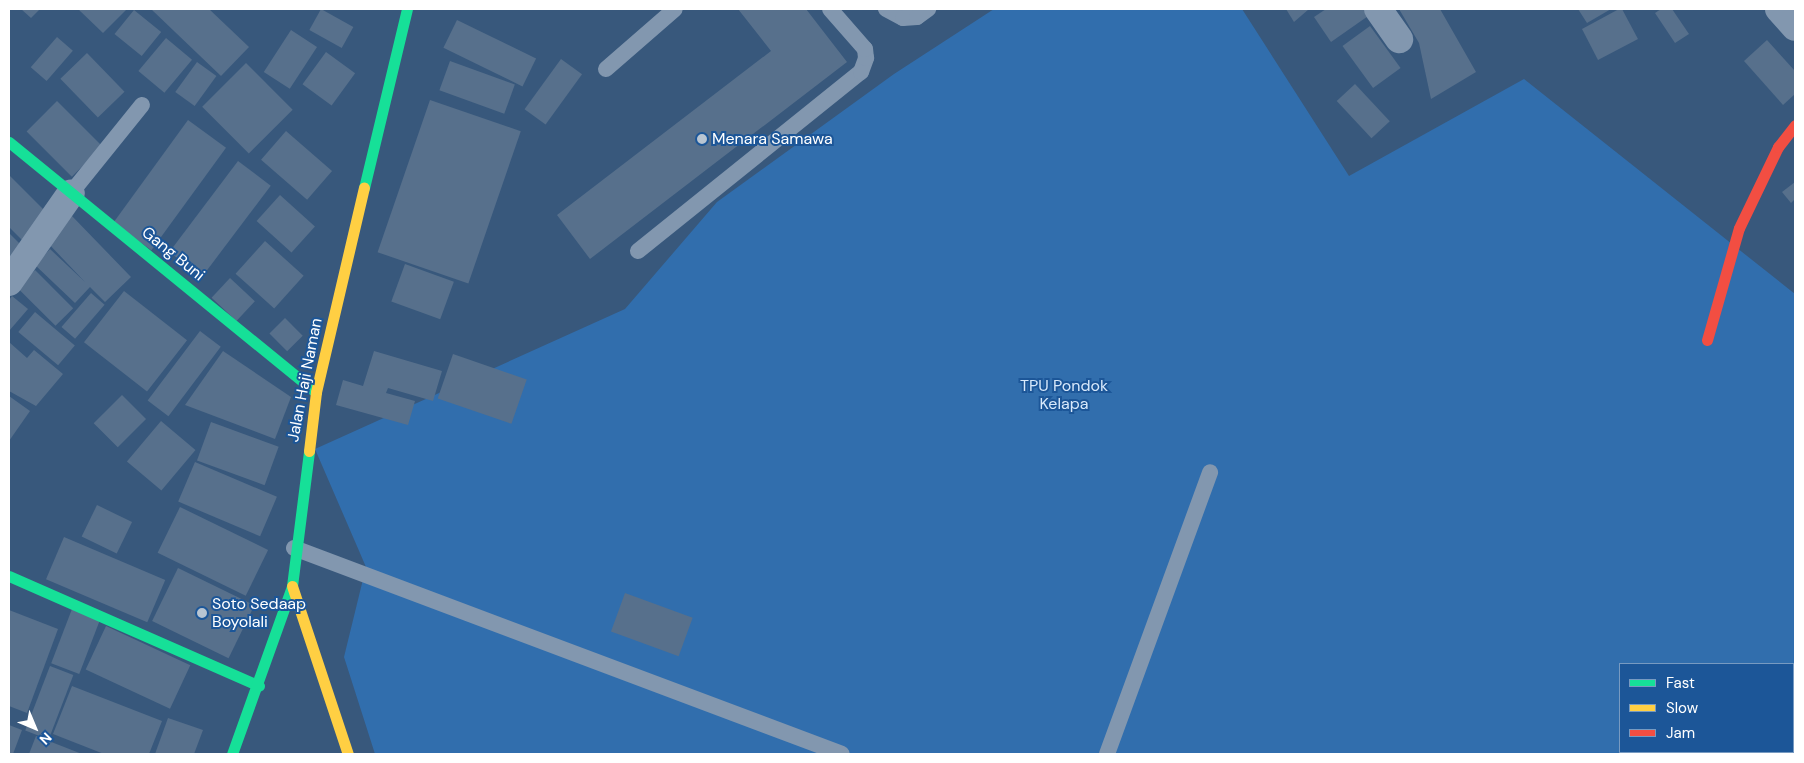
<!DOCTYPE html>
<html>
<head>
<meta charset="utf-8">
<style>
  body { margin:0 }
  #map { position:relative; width:1804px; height:763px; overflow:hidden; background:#38587c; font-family:"DM Sans",sans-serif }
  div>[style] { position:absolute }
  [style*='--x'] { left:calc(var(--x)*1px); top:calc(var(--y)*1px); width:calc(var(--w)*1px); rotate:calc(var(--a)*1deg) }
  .green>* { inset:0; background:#316ead }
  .building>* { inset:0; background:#57708c; transform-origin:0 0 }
  .lane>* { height:16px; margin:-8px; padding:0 8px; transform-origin:8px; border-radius:8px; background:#8297af }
  .street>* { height:28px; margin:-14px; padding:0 14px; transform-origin:14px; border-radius:14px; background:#8297af }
  .fast>* { height:11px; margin:-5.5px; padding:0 5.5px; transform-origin:5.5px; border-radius:5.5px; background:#16e098 }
  .slow>* { height:11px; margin:-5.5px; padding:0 5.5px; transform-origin:5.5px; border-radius:5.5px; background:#ffcf43 }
  .jam>* { height:11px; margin:-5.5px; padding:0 5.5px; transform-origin:5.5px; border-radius:5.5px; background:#f24e42 }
  .dots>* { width:14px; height:14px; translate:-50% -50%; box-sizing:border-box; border:2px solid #1c5698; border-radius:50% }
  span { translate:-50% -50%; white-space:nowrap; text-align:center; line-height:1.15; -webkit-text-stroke:4px #1c5698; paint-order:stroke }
  .poi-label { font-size:16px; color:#fff }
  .left { translate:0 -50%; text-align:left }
  .street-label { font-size:16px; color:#fff }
  .park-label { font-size:16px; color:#d8e9fb }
  .frame { position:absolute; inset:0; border:10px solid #fff; pointer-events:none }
  .legend { position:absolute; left:1619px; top:663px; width:175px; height:90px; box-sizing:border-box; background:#1c5698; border:1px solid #779ac1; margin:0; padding:6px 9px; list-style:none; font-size:15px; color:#fff }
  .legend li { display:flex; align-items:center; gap:10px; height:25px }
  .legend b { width:25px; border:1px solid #779ac1 }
  .north { position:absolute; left:10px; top:703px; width:50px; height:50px; -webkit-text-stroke:4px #1c5698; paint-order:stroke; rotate:135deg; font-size:14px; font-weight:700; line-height:20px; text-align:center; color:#fff }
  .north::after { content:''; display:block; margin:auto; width:18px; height:22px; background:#fff; clip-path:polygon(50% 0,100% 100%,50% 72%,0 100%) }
</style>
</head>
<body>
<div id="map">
  <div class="green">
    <div style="clip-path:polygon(evenodd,994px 9px,1242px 9px,1349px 176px,1524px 79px,1795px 294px,1795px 754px,375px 754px,344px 657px,366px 567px,315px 449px,625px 309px,717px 202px,894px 74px,994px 9px,1620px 664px,1793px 664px,1793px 752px,1620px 752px,1620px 664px)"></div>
  </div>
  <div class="building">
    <div style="clip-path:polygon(21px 9px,40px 9px,31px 18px)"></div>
    <div style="clip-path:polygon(78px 9px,127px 9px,103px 33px)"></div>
    <div style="clip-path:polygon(151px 9px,209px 9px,249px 47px,221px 76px)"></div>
    <div style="left:321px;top:9px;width:37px;height:24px;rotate:29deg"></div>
    <div style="clip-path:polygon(738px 9px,806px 9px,847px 62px,590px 259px,557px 215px,771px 51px)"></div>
    <div style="clip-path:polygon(1286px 9px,1309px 9px,1294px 22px)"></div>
    <div style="clip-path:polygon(1326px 9px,1367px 9px,1371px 14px,1331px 42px,1314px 17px)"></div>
    <div style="clip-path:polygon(1399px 9px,1440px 9px,1476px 72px,1431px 99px,1419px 43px)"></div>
    <div style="clip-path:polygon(1578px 9px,1611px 9px,1587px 23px)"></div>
    <div style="clip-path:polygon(1619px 9px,1622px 9px,1638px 39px,1598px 60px,1582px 29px)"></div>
    <div style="clip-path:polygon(1661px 9px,1672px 9px,1689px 34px,1675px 43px,1655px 13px)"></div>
    <div style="left:134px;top:10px;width:35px;height:31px;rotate:39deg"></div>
    <div style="left:457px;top:20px;width:88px;height:31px;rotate:26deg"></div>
    <div style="left:1370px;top:26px;width:52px;height:34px;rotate:54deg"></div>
    <div style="left:291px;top:30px;width:31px;height:50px;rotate:33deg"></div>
    <div style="left:57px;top:37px;width:21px;height:40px;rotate:41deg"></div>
    <div style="left:166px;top:38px;width:34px;height:43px;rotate:40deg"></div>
    <div style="clip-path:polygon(1767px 40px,1795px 71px,1795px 94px,1783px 105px,1744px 61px)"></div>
    <div style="left:326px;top:52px;width:36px;height:40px;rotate:36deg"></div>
    <div style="left:87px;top:53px;width:54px;height:37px;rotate:46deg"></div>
    <div style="left:561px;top:59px;width:26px;height:62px;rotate:36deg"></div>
    <div style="left:450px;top:61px;width:69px;height:31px;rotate:20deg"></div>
    <div style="left:197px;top:62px;width:24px;height:37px;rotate:36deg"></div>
    <div style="left:246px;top:63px;width:66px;height:62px;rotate:45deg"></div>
    <div style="left:1355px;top:84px;width:51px;height:25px;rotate:47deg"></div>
    <div style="left:430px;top:100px;width:96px;height:161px;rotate:19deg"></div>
    <div style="left:57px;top:101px;width:64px;height:43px;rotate:45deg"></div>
    <div style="left:188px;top:120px;width:47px;height:127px;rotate:36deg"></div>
    <div style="left:286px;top:131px;width:61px;height:38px;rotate:41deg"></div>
    <div style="left:238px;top:161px;width:41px;height:114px;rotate:37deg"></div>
    <div style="clip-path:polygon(9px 175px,49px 215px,23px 241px,9px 227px)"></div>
    <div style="clip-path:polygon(1795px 182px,1795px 199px,1791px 203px,1782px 192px)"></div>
    <div style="left:280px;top:195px;width:47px;height:35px;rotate:42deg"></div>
    <div style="clip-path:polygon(72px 216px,131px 277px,105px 302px,90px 287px,75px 303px,35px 265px,50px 249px,85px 282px,46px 241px)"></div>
    <div style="clip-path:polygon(9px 233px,25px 249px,9px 266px)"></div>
    <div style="left:265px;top:241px;width:52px;height:44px;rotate:42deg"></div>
    <div style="left:405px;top:264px;width:52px;height:40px;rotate:20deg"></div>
    <div style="left:35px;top:270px;width:54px;height:25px;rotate:45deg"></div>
    <div style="left:230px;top:278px;width:34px;height:27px;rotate:43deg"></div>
    <div style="left:124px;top:291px;width:80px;height:65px;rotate:38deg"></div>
    <div style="left:91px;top:293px;width:18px;height:45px;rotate:41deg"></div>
    <div style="clip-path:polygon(12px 296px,28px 309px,9px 331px,9px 300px)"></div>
    <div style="left:35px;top:312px;width:52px;height:26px;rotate:40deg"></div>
    <div style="left:285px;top:318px;width:25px;height:22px;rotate:45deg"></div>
    <div style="left:200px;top:331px;width:26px;height:87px;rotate:37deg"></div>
    <div style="clip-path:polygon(9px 342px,27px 358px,34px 350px,63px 374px,36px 406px,9px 391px)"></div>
    <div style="clip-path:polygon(223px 351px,291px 397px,275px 439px,185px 405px)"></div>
    <div style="clip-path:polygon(374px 351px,442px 371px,433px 401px,388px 388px,386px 393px,415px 401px,408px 425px,336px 405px,343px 380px,363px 386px)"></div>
    <div style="left:453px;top:354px;width:78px;height:47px;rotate:19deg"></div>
    <div style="left:122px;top:395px;width:34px;height:40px;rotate:45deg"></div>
    <div style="clip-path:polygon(9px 396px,30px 411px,9px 441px)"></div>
    <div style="left:161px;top:421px;width:45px;height:53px;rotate:40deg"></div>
    <div style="left:211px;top:422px;width:72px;height:41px;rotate:20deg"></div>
    <div style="left:195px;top:462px;width:89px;height:43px;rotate:23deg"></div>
    <div style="left:97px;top:505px;width:39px;height:35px;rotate:26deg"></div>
    <div style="left:180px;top:507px;width:98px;height:51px;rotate:26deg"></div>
    <div style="left:64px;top:537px;width:110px;height:46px;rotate:23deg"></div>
    <div style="left:178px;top:568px;width:85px;height:59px;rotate:26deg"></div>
    <div style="left:625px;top:593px;width:72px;height:41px;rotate:20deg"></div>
    <div style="left:72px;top:609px;width:30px;height:58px;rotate:21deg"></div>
    <div style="clip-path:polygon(9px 610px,58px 629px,27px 713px,9px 706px)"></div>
    <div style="left:106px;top:626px;width:93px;height:48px;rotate:25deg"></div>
    <div style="left:50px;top:666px;width:25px;height:69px;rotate:21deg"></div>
    <div style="clip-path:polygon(72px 686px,162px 721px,149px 754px,104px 754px,53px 734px)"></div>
    <div style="clip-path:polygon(168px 718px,203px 730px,194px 754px,155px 754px)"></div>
    <div style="clip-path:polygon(9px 725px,22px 730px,13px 754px,9px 754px)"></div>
    <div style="clip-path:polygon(36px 736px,82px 754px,29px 754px)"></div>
  </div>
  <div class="lane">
    <div style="--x:886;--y:9;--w:19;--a:28"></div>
    <div style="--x:903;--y:18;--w:14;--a:-4"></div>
    <div style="--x:917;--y:17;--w:14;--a:-36"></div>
    <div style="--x:606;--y:69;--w:91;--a:-41"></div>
    <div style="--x:71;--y:193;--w:113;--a:-51.1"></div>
    <div style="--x:638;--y:251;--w:286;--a:-38.8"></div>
    <div style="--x:861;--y:72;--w:15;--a:-70"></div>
    <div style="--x:866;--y:58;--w:9;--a:-96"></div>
    <div style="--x:865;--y:49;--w:53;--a:-131.2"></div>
    <div style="--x:294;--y:548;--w:585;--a:20.6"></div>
    <div style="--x:1107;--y:754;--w:300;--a:-69.9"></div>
  </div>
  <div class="street">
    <div style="--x:1378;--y:9;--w:37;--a:55"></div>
    <div style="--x:1779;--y:9;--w:24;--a:48"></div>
    <div style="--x:9;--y:282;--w:108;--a:-55.1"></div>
  </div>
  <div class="fast">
    <div style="--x:9;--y:142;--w:396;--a:39.2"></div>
    <div style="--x:364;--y:188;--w:184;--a:-76.5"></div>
    <div style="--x:9;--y:576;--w:273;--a:23.7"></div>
    <div style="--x:232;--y:754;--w:178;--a:-70.3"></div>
    <div style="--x:292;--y:586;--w:136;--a:-82.8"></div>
  </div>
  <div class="slow">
    <div style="--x:309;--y:451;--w:59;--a:-83.2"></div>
    <div style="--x:316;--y:392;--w:210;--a:-76.8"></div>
    <div style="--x:292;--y:586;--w:177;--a:71.6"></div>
  </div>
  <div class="jam">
    <div style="--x:1707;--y:340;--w:116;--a:-74.1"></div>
    <div style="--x:1739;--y:228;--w:90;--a:-64.3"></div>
    <div style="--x:1778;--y:147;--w:28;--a:-52"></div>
  </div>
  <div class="dots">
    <div style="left:702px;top:139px;background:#b9c5d1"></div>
    <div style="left:202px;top:613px;background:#b9c5d1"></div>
  </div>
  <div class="poi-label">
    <span class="left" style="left:712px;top:139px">Menara Samawa</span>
    <span class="left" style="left:212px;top:613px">Soto Sedaap<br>Boyolali</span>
  </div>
  <div class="street-label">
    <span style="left:173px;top:254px;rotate:39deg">Gang Buni</span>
    <span style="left:305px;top:380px;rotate:-79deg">Jalan Haji Naman</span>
  </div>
  <div class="park-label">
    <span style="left:1064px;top:395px">TPU Pondok<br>Kelapa</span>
  </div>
  <div class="frame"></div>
  <ul class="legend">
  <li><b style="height:6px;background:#16e098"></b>Fast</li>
  <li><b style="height:6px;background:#ffcf43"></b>Slow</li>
  <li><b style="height:6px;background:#f24e42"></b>Jam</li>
  </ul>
  <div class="north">N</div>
</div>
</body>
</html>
